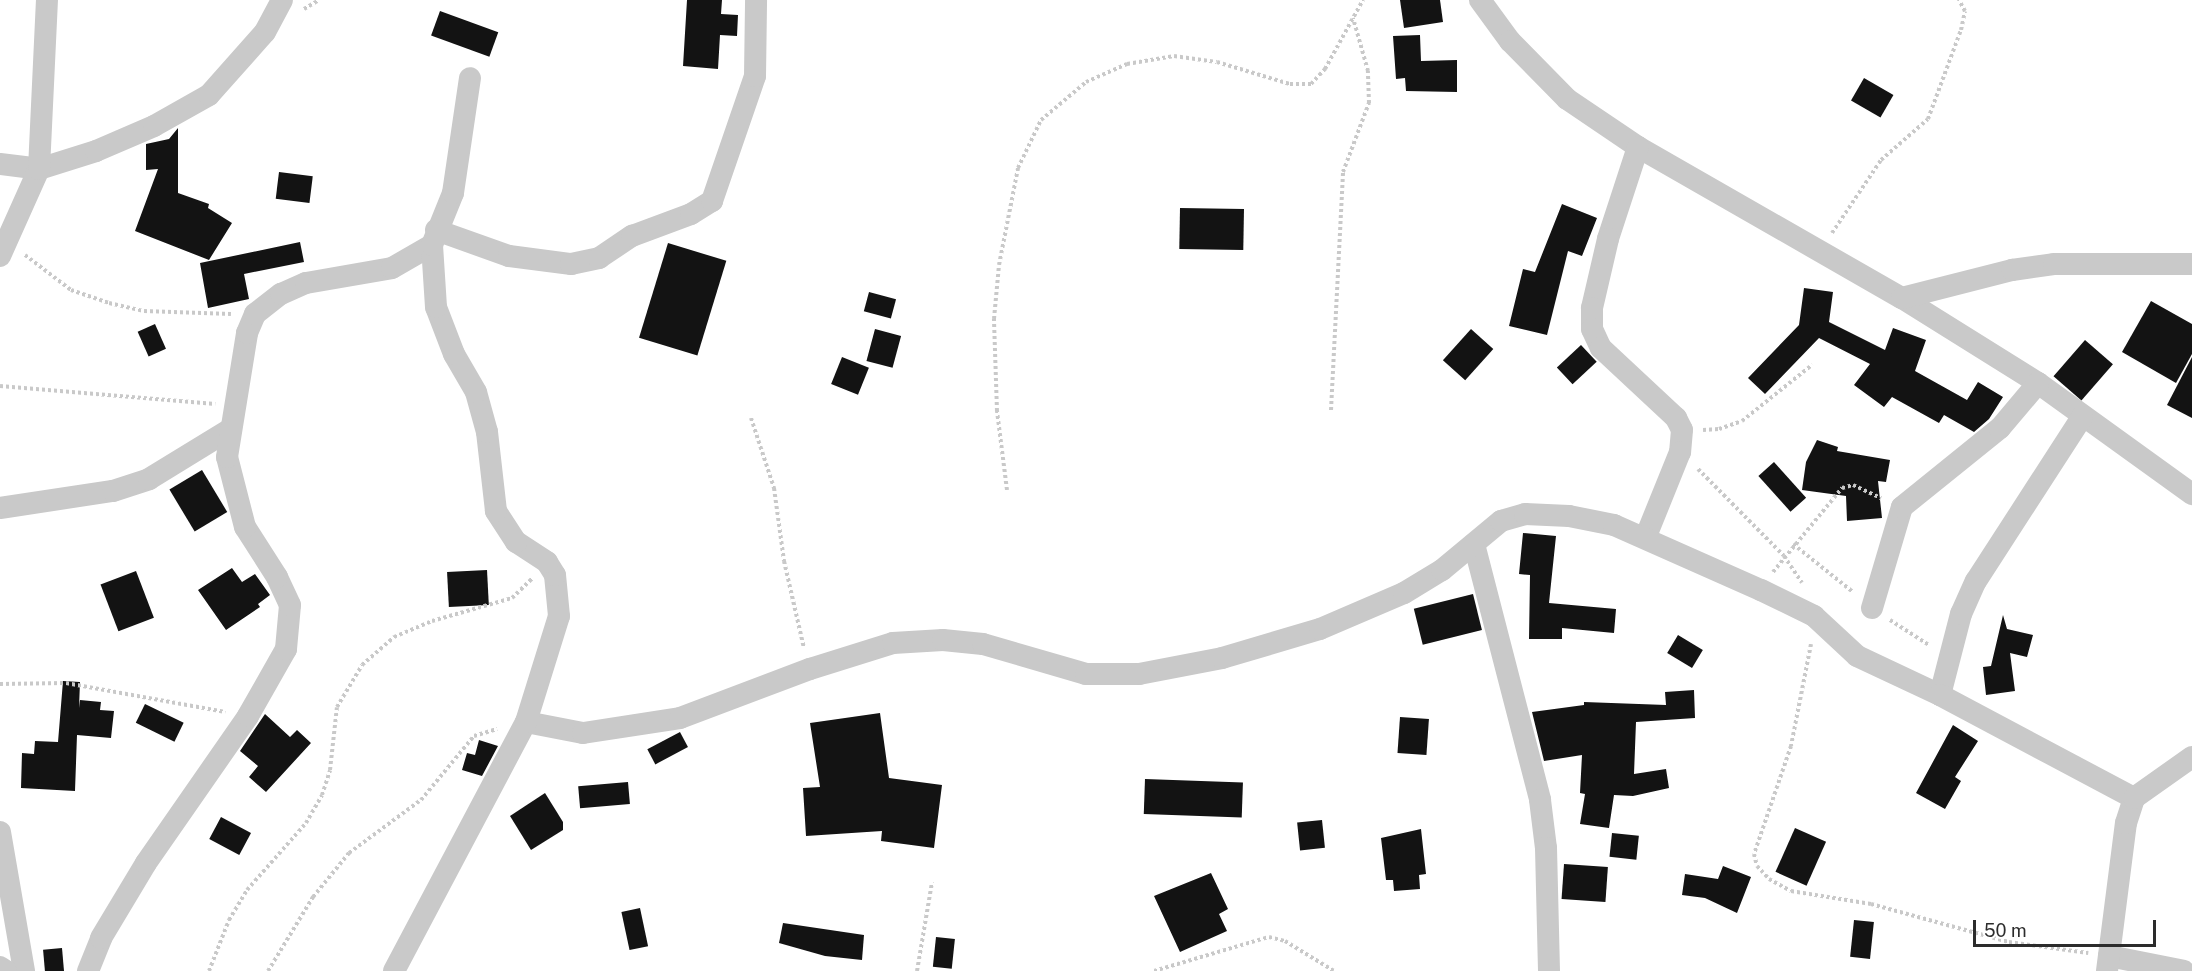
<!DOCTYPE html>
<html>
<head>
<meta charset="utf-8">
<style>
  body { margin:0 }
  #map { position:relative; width:2192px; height:971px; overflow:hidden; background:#fff; font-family:"Public Sans",sans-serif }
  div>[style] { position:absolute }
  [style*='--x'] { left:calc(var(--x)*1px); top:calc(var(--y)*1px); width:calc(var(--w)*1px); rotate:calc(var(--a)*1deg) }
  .building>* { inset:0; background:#131313; transform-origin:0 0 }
  .path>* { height:4px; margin-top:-2px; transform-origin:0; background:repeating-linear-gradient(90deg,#c9c9c9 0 3px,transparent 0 6px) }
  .street>* { height:22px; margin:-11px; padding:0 11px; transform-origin:11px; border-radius:11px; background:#c9c9c9 }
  span { translate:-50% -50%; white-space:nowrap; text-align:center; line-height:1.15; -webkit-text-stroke:6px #fff; paint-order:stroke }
  .scale { position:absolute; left:1973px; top:920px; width:183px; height:27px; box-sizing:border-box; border:3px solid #2c2c2c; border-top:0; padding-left:8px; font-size:18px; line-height:21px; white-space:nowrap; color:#2c2c2c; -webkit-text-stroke:4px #fff; paint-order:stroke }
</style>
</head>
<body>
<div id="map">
  <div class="building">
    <div style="clip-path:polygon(687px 0,722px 0,721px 14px,738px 15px,737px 36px,720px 35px,718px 69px,683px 66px)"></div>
    <div style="clip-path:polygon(1400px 0,1440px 0,1443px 22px,1404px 28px)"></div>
    <div style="left:440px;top:11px;width:62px;height:26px;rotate:20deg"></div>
    <div style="clip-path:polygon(1420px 35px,1421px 61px,1457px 60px,1457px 92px,1406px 91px,1405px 78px,1396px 79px,1393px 36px)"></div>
    <div style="left:1864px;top:78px;width:34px;height:26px;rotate:30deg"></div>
    <div style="clip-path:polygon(178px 128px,178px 193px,209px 204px,208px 208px,232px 223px,209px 260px,135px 231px,158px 169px,146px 170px,146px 144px,169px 139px)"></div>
    <div style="left:279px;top:172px;width:34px;height:27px;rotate:7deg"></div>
    <div style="clip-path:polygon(1562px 204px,1597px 218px,1582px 256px,1568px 251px,1547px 335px,1509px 326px,1523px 269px,1535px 272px)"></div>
    <div style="left:1180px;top:208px;width:64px;height:41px;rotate:1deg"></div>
    <div style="clip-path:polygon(300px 242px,304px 262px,244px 274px,249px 299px,208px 308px,200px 263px)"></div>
    <div style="left:668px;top:243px;width:61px;height:99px;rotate:17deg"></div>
    <div style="clip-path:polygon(1804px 288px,1833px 292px,1829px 322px,1885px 350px,1893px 328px,1926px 340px,1915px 371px,1967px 400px,1978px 382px,2003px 397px,1989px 419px,1974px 432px,1944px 415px,1939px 423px,1892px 397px,1884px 407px,1854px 385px,1870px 364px,1819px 338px,1765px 394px,1748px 378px,1799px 325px)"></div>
    <div style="left:869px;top:292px;width:28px;height:20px;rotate:15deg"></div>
    <div style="clip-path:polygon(2151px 301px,2192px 324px,2192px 354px,2176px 383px,2122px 352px)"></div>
    <div style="left:155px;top:324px;width:27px;height:19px;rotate:66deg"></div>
    <div style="left:875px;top:329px;width:27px;height:33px;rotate:15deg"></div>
    <div style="left:1471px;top:329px;width:30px;height:42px;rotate:42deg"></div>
    <div style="left:2085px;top:340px;width:37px;height:48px;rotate:41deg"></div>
    <div style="left:1581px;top:345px;width:23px;height:33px;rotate:47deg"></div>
    <div style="left:842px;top:357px;width:29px;height:29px;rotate:22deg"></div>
    <div style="clip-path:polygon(2192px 357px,2192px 418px,2167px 405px)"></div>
    <div style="clip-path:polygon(1817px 440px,1838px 447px,1837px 451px,1890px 460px,1886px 482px,1878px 481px,1882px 518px,1847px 521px,1846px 496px,1802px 490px,1806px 462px)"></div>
    <div style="left:1774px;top:462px;width:48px;height:21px;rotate:48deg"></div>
    <div style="left:202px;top:470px;width:49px;height:38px;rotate:59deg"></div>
    <div style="clip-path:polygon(1523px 533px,1556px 536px,1549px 603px,1616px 609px,1614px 633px,1562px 628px,1562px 639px,1529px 639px,1530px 575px,1519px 574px)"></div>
    <div style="clip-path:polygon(232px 568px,242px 582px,255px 574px,270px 595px,258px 604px,260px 607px,226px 630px,198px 590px)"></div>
    <div style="left:487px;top:570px;width:35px;height:40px;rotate:87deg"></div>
    <div style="left:136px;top:571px;width:50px;height:38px;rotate:69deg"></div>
    <div style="left:1473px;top:594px;width:37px;height:61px;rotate:76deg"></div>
    <div style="clip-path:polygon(2003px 615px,2007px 629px,2033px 635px,2027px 657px,2010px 653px,2015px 691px,1986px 695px,1983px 667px,1991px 666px)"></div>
    <div style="left:1678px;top:635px;width:29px;height:21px;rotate:31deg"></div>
    <div style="clip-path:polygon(63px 681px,80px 682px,79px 708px,80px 700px,101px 702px,100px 710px,114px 711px,111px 738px,77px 735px,75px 791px,21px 788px,22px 753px,34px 754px,35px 741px,58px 742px)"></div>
    <div style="clip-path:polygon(1694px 690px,1695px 718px,1636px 722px,1634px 774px,1666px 769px,1669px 788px,1633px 796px,1614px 795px,1609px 828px,1580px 824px,1585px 794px,1580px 793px,1582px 755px,1544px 761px,1532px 712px,1584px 705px,1584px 702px,1666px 705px,1665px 692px)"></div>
    <div style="left:145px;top:704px;width:43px;height:21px;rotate:26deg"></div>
    <div style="clip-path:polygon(880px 713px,889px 778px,942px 785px,934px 848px,881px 841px,882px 831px,806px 836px,803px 788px,820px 787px,810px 723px)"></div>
    <div style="clip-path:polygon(265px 714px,290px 737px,297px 730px,311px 743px,266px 792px,249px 777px,258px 766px,240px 751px)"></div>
    <div style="left:1400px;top:717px;width:29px;height:36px;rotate:4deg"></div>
    <div style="clip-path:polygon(1953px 725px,1978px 741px,1955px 777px,1961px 781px,1945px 809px,1916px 793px)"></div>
    <div style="left:680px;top:732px;width:17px;height:37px;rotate:62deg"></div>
    <div style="clip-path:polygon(479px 740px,498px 746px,482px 776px,462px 770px,467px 753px,475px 755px)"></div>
    <div style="left:1145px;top:779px;width:98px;height:35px;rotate:2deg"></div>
    <div style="left:628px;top:782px;width:22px;height:50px;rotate:85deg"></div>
    <div style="clip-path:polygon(545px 793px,563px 822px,563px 830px,531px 850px,510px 816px)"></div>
    <div style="left:221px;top:817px;width:34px;height:25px;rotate:28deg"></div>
    <div style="left:1322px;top:820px;width:28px;height:25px;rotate:84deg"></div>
    <div style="left:1795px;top:828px;width:34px;height:48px;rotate:24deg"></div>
    <div style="clip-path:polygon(1421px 829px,1426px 874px,1419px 875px,1420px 889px,1394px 891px,1393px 880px,1386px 880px,1381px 838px)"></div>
    <div style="left:1612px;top:833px;width:27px;height:24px;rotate:6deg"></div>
    <div style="left:1564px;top:864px;width:44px;height:35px;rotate:4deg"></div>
    <div style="clip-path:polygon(1723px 866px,1751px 877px,1737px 913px,1705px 898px,1682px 895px,1685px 874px,1718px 879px)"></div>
    <div style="clip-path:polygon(1211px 873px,1228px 909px,1219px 914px,1227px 931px,1180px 952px,1154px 896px)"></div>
    <div style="left:640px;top:908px;width:39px;height:19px;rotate:78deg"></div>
    <div style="left:1854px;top:920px;width:20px;height:37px;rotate:6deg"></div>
    <div style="clip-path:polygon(783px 923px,864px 935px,862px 960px,825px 956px,779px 943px)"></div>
    <div style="left:936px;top:937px;width:19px;height:30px;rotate:6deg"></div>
    <div style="left:62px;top:948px;width:23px;height:19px;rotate:85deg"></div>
  </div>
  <div class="path">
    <div style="--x:304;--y:9;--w:17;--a:-31"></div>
    <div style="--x:1832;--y:233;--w:88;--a:-56.1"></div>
    <div style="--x:1881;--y:160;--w:62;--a:-41.1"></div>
    <div style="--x:1928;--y:119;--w:95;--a:-69.7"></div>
    <div style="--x:1961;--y:30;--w:19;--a:-78"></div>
    <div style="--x:1965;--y:11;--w:13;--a:-119"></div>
    <div style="--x:25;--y:255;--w:58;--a:37.3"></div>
    <div style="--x:71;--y:290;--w:40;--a:18.9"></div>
    <div style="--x:109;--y:303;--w:36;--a:13"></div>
    <div style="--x:144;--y:311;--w:87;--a:2"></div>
    <div style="--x:0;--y:386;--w:216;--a:4.8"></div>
    <div style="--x:1331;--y:410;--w:238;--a:-87.1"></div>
    <div style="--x:1343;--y:172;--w:74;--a:-69.4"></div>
    <div style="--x:1369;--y:103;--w:32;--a:-92"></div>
    <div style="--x:1368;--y:71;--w:55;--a:-105.8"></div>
    <div style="--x:751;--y:418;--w:74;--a:71.8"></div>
    <div style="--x:774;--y:488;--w:74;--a:82.2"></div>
    <div style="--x:784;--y:561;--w:89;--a:77.1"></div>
    <div style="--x:1703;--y:430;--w:16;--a:-4"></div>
    <div style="--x:1719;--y:429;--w:24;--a:-19"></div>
    <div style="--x:1742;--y:421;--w:90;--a:-38.7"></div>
    <div style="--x:1698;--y:469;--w:122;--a:45.3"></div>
    <div style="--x:1784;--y:556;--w:32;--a:56"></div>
    <div style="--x:1007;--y:490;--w:80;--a:-97.2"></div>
    <div style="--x:997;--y:411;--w:92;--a:-91.9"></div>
    <div style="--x:994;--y:319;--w:54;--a:-84.7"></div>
    <div style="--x:999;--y:265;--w:99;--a:-78.9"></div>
    <div style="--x:1018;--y:168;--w:53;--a:-64.4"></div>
    <div style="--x:1041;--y:120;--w:59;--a:-40.2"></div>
    <div style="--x:1086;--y:82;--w:45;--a:-23.7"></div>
    <div style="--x:1127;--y:64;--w:48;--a:-9.7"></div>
    <div style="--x:1174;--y:56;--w:43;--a:7.9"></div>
    <div style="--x:1217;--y:62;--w:76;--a:16.8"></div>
    <div style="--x:1290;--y:84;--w:21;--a:0"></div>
    <div style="--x:1311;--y:84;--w:21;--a:-47"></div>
    <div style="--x:1325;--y:69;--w:79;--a:-61.2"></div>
    <div style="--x:1793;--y:544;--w:77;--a:38.7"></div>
    <div style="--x:1773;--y:572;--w:109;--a:-50.6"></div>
    <div style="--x:1842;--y:488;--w:11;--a:-15"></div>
    <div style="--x:1853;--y:485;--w:31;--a:25"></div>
    <div style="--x:1890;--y:620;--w:46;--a:32.7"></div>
    <div style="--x:1811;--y:644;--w:104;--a:101.1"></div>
    <div style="--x:1791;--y:746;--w:114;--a:108.9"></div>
    <div style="--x:1754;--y:854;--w:12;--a:76"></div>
    <div style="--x:1757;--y:866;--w:18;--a:47"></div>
    <div style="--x:1769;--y:879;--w:25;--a:29"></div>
    <div style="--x:1791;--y:891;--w:81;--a:9.2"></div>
    <div style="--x:1871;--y:904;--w:143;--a:15.4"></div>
    <div style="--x:2009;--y:942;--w:80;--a:7.9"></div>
    <div style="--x:0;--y:684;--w:66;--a:-0.9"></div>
    <div style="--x:66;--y:683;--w:162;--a:10.3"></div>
    <div style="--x:209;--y:971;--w:55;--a:-68.6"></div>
    <div style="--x:229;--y:920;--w:35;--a:-59"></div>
    <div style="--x:247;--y:890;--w:89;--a:-48.6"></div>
    <div style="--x:306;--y:823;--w:32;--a:-60"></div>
    <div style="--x:322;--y:795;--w:26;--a:-72"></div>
    <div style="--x:330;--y:770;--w:63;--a:-83.7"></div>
    <div style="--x:337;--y:707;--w:49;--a:-59.2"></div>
    <div style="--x:362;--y:665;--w:43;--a:-41.2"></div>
    <div style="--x:394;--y:637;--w:41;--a:-22.8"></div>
    <div style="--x:432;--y:621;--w:83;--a:-16"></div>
    <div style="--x:512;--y:598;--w:28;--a:-44"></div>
    <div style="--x:268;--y:971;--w:87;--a:-58.7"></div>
    <div style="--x:313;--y:897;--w:57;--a:-50.7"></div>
    <div style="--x:349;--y:853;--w:89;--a:-36.4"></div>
    <div style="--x:421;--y:800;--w:83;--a:-50.4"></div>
    <div style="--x:474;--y:736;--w:24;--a:-17"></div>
    <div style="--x:917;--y:971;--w:90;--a:-80.4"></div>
    <div style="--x:1154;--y:971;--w:120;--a:-16.5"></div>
    <div style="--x:1269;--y:937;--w:16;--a:14"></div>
    <div style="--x:1285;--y:941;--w:57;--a:31.5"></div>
  </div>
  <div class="street">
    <div style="--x:1480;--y:0;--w:51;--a:53.8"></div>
    <div style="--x:1510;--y:41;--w:81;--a:45.5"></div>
    <div style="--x:1567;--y:99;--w:86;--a:34.1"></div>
    <div style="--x:1638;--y:147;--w:304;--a:29.8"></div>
    <div style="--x:1902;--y:298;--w:160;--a:32"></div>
    <div style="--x:2038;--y:383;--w:190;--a:35.8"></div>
    <div style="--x:1638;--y:147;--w:97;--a:108.1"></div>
    <div style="--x:1608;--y:239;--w:71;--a:103.1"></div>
    <div style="--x:1592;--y:308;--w:21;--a:90"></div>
    <div style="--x:1592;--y:329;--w:21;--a:65"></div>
    <div style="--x:1601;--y:348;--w:103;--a:43"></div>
    <div style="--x:1676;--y:418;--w:13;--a:63"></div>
    <div style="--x:1682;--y:430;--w:22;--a:95"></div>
    <div style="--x:1680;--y:452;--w:91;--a:112"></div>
    <div style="--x:0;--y:164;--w:39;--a:7"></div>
    <div style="--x:39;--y:169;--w:60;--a:-17.5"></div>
    <div style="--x:96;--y:151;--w:63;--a:-23.3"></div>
    <div style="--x:154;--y:126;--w:63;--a:-29.4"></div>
    <div style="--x:209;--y:95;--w:84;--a:-48.4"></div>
    <div style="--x:265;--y:32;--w:36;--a:-62"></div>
    <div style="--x:436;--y:230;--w:77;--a:19.6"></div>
    <div style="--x:509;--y:256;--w:63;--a:7.4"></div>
    <div style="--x:571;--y:264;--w:29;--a:-12"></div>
    <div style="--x:599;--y:258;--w:40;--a:-34"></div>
    <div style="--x:632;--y:236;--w:63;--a:-20.4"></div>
    <div style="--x:691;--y:214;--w:25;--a:-32"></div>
    <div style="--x:712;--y:201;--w:132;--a:-71"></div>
    <div style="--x:755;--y:76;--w:76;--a:-89.2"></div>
    <div style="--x:0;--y:256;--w:95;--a:-65.9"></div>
    <div style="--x:39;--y:169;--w:169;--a:-87.3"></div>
    <div style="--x:1902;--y:298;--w:114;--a:-14.3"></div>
    <div style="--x:2012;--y:270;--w:42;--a:-8.1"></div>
    <div style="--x:2054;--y:264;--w:138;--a:0"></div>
    <div style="--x:0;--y:508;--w:114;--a:-8.6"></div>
    <div style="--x:113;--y:491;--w:38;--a:-18"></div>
    <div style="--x:149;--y:479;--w:94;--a:-31.5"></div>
    <div style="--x:1474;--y:544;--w:264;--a:75.5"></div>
    <div style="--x:1540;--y:800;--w:48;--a:82.9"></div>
    <div style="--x:1546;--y:848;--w:123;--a:88.6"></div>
    <div style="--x:1872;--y:608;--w:105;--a:-73.5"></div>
    <div style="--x:1902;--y:507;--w:126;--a:-38.9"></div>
    <div style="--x:2000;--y:428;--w:59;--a:-49.8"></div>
    <div style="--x:1940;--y:695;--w:84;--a:-75.5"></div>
    <div style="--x:1961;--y:614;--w:36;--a:-66"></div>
    <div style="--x:1976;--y:581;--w:195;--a:-57.1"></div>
    <div style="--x:526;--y:722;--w:58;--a:10.9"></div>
    <div style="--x:583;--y:733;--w:98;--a:-8.8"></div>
    <div style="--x:680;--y:718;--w:139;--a:-20.7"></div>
    <div style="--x:810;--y:669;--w:87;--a:-17.4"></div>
    <div style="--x:893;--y:643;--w:50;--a:-3.4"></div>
    <div style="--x:943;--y:640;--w:40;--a:5.7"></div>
    <div style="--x:983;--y:644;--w:107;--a:16.2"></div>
    <div style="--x:1086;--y:674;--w:53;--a:0"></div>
    <div style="--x:1139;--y:674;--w:85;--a:-10.9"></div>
    <div style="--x:1222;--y:658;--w:102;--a:-16.5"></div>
    <div style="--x:1320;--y:629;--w:91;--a:-23.2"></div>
    <div style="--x:1404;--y:593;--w:44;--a:-31.2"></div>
    <div style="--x:1442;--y:570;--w:77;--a:-39.7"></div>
    <div style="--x:1501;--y:521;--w:25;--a:-16"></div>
    <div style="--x:1525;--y:514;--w:44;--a:2.6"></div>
    <div style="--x:1569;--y:516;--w:46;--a:11.3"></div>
    <div style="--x:1614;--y:525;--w:161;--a:23.9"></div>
    <div style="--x:1761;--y:590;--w:59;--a:26.1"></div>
    <div style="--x:1814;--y:616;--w:59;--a:42.9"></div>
    <div style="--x:1857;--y:656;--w:92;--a:25.2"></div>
    <div style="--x:1940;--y:695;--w:220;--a:28"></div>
    <div style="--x:0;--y:832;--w:141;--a:80.2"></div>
    <div style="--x:2109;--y:956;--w:76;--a:11.3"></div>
    <div style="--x:0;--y:967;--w:7;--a:34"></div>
    <div style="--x:88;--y:971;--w:35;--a:-68"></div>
    <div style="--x:101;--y:938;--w:87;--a:-59"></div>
    <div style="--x:146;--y:863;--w:179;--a:-55.2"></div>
    <div style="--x:248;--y:716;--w:77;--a:-60.4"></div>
    <div style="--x:286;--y:649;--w:44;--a:-84.8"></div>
    <div style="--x:290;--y:605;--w:31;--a:-115"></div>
    <div style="--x:277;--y:577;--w:59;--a:-122.6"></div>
    <div style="--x:245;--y:527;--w:72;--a:-104.4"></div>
    <div style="--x:227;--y:457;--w:126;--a:-80.8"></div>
    <div style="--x:247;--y:333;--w:21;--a:-67"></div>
    <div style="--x:255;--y:314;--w:33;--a:-38"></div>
    <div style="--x:281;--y:294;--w:27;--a:-24"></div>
    <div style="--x:306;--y:283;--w:87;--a:-9.9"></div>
    <div style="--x:392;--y:268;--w:46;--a:-29.9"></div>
    <div style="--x:394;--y:971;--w:282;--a:-62.1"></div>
    <div style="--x:526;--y:722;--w:111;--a:-72.7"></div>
    <div style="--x:559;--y:616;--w:41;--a:-95.6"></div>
    <div style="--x:555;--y:575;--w:15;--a:-122"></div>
    <div style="--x:547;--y:562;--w:37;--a:-147"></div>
    <div style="--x:516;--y:542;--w:37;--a:-123"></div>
    <div style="--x:496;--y:511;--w:80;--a:-96.5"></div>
    <div style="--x:487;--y:432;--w:41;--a:-105.4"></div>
    <div style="--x:476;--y:392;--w:44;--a:-120.1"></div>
    <div style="--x:454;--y:354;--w:50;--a:-111"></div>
    <div style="--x:436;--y:307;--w:62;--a:-93.7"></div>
    <div style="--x:432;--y:245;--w:56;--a:-68"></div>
    <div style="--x:453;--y:193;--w:116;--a:-81.6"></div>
    <div style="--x:2107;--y:971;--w:149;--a:-82.7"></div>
    <div style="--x:2126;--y:823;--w:26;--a:-72"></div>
    <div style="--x:2134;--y:798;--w:71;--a:-35.3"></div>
  </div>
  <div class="scale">50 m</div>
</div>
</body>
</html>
